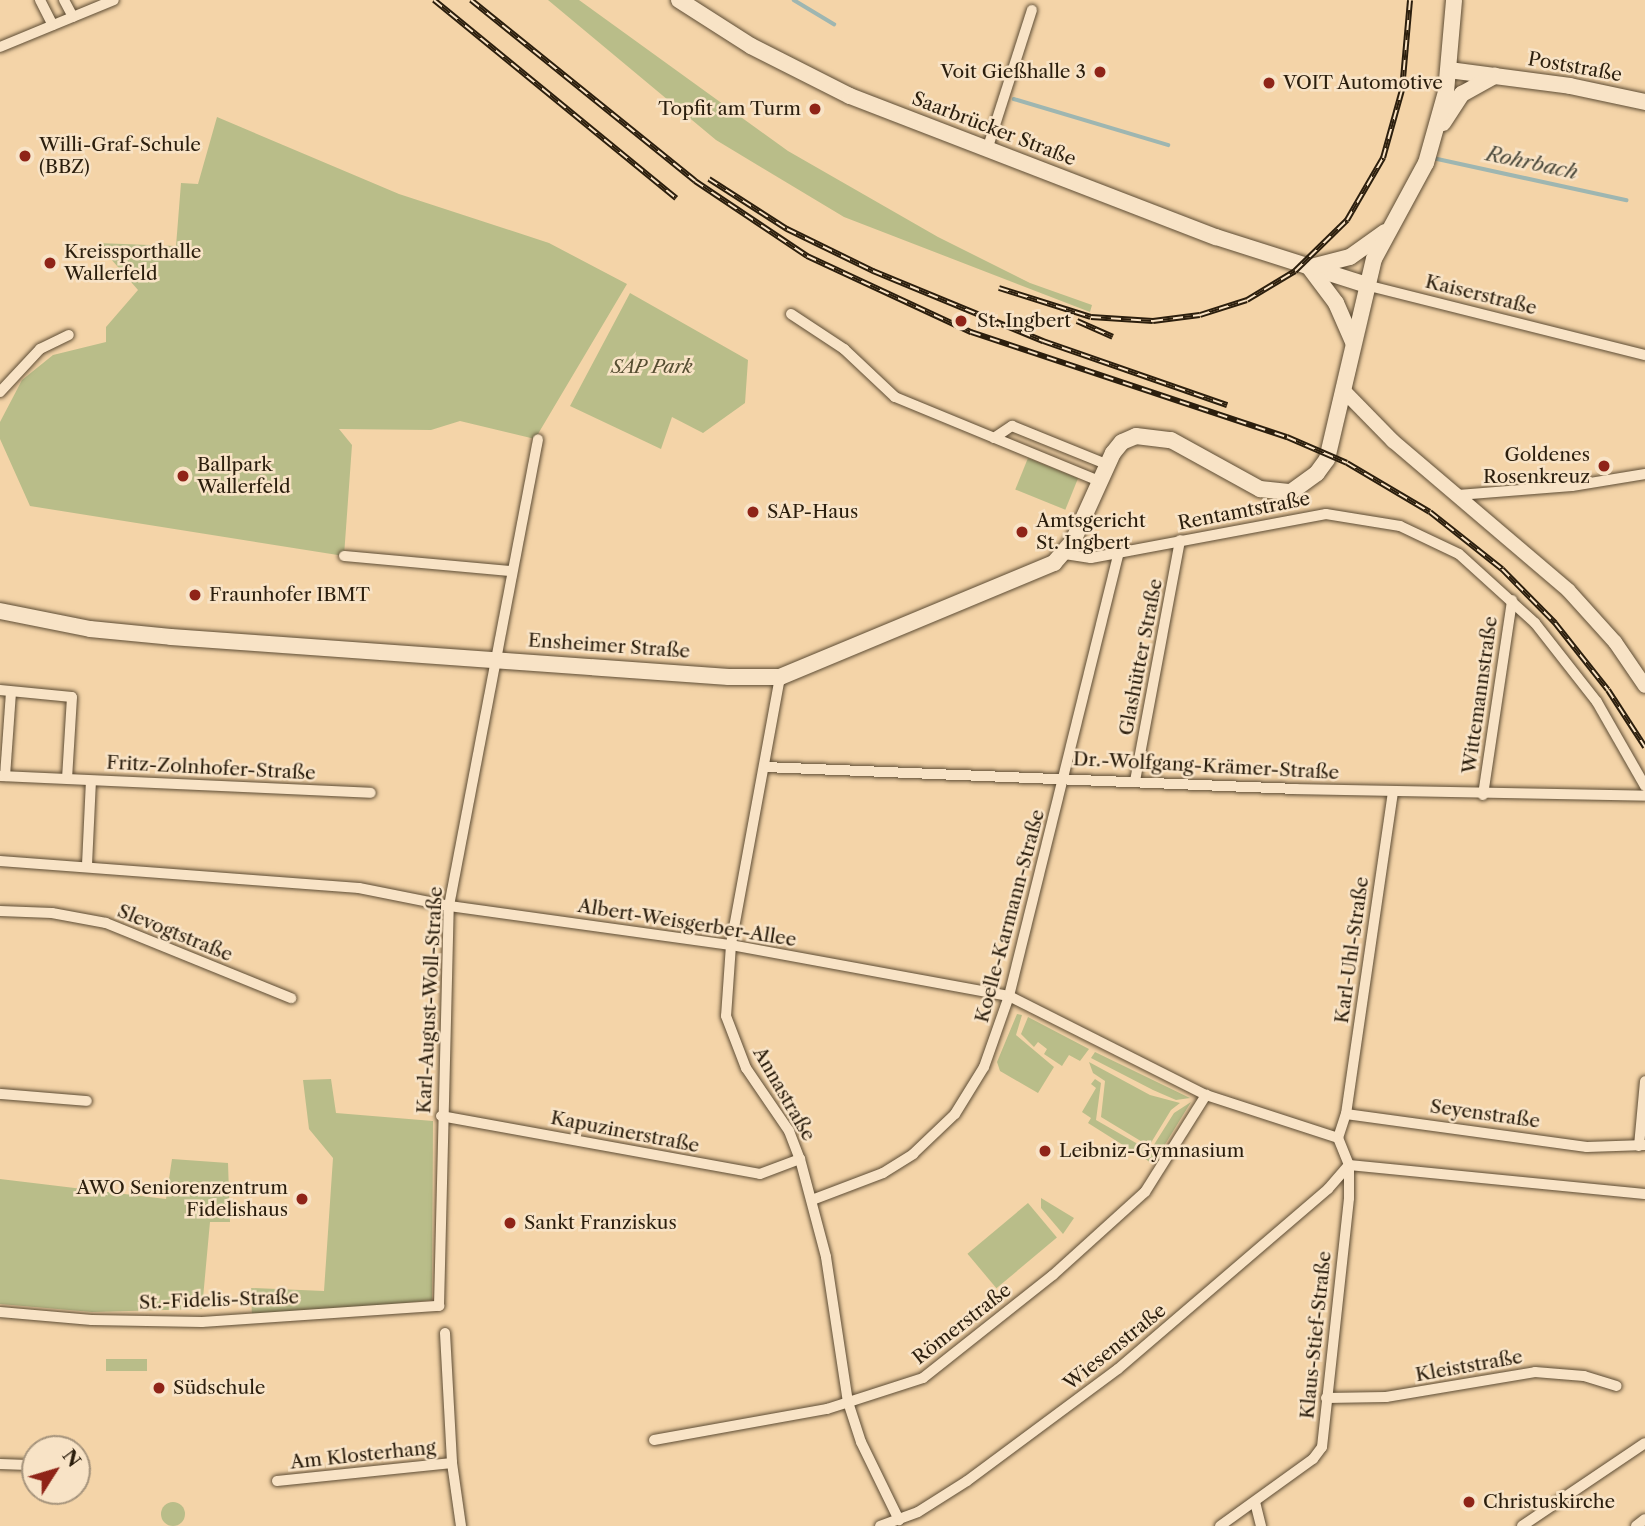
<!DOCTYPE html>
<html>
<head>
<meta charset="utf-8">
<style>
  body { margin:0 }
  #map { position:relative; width:1645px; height:1526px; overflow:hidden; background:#f4d4a8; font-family:"Libre Caslon Text",serif }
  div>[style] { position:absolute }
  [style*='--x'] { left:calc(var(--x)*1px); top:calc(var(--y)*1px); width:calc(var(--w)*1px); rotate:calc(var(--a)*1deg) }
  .green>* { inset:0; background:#b9bd89; transform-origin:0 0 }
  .round { border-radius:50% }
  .stream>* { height:3.5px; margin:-1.75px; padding:0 1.75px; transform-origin:1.75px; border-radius:1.75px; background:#9eb6b1 }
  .roads { filter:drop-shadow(0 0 2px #5d4c34) drop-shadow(0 0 2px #5d4c34) }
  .minor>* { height:10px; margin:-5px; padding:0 5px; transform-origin:5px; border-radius:5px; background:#f8e3c6 }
  .tertiary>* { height:14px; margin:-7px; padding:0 7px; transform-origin:7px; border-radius:7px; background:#f8e3c6 }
  .secondary>* { height:16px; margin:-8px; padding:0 8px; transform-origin:8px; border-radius:8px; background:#f8e3c6 }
  .rail>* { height:6px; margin-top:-3px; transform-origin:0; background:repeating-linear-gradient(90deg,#f8e3c6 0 10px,#2b1e0d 0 20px); box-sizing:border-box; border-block:2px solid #2b1e0d }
  .dots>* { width:19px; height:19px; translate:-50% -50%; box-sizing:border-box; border:4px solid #f8e3c6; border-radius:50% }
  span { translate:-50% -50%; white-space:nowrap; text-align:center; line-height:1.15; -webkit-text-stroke:5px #f8e3c6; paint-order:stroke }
  .street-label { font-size:19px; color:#2b1e0d }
  .poi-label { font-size:19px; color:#2b1e0d }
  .right { translate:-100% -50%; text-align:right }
  .left { translate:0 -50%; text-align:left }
  .park-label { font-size:19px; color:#564e32; font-style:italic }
  .water-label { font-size:21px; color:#4e4c3e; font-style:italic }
  .north { position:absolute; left:21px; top:1435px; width:70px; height:70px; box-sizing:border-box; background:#f8e3c6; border:2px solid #a6947c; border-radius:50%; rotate:53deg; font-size:19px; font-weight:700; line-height:28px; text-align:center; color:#2b1e0d }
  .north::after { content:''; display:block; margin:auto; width:24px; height:32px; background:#8f2418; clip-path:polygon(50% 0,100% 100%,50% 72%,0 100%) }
</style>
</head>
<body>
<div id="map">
  <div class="green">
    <div style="clip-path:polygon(548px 0,579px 0,788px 151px,938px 237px,1030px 283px,1092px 305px,1090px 312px,844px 217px,716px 140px)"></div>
    <div style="clip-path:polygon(217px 117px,399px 194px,549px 243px,627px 284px,535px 439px,460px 421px,431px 430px,339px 429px,352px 445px,344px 556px,30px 506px,0 439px,0 422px,22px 380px,53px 355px,106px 342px,106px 327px,138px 290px,97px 243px,176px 246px,181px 183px,198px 184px)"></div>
    <div style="clip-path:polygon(630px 293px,748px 360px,745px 403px,703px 433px,672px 417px,661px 449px,570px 406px)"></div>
    <div style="left:1028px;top:458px;width:54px;height:34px;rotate:22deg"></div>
    <div style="clip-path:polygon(1017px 1014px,1022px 1015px,1016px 1035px,1054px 1067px,1038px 1093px,1000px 1071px,997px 1062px)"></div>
    <div style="clip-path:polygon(1028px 1017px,1089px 1049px,1080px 1061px,1069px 1055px,1062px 1066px,1044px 1054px,1047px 1049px,1038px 1042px,1034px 1047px,1021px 1034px)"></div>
    <div style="clip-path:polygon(1095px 1052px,1190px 1098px,1176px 1100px,1153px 1090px,1091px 1058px)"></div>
    <div style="clip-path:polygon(1089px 1062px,1150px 1095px,1180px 1103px,1171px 1110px,1149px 1146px,1101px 1117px,1105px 1081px,1093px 1073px)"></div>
    <div style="clip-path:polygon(331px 1079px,336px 1113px,433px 1121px,432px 1300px,252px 1319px,251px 1288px,324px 1291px,333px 1158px,309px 1129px,303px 1080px)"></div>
    <div style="clip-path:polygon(1095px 1079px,1101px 1083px,1096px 1120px,1150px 1151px,1174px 1113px,1191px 1102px,1153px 1164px,1088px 1123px,1091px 1118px,1082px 1112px,1096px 1088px,1091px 1084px)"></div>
    <div style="clip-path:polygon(172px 1159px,228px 1163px,230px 1222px,210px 1222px,202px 1309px,92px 1312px,0 1304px,0 1179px,166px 1199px)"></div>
    <div style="clip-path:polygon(1041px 1198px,1074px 1218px,1063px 1234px,1041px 1208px)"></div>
    <div style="left:1028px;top:1203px;width:45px;height:79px;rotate:50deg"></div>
    <div style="left:106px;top:1359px;width:41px;height:12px"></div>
    <div class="round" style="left:161px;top:1502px;width:24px;height:24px"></div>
  </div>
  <div class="stream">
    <div style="--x:794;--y:0;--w:47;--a:31"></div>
    <div style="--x:1014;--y:99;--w:161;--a:16.6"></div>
    <div style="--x:1433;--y:158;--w:198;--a:12.3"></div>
  </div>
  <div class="roads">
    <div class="minor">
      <div style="--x:40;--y:0;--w:28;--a:63"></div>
      <div style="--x:64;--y:0;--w:19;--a:62"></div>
      <div style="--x:0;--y:47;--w:123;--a:-22.4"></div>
      <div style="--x:987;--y:150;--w:147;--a:-72.2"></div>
      <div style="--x:1366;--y:285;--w:288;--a:14.1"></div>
      <div style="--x:791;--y:314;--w:64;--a:33.4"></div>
      <div style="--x:844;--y:349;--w:70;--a:43.3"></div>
      <div style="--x:895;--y:397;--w:221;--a:22.4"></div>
      <div style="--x:0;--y:392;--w:59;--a:-47.1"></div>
      <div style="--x:40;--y:349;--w:32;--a:-26"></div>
      <div style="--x:994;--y:438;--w:22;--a:-34"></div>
      <div style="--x:1012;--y:426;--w:101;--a:22"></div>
      <div style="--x:1458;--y:495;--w:114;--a:-4.5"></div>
      <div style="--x:1572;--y:486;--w:74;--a:-9.3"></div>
      <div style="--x:1065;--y:554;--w:26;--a:9"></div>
      <div style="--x:1091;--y:558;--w:239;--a:-10.6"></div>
      <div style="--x:1326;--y:514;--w:75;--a:9.2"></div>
      <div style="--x:1400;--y:526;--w:65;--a:25.4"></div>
      <div style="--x:1459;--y:554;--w:103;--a:42.2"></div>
      <div style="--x:1535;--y:623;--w:100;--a:51.9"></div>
      <div style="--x:1597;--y:702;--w:97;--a:60.3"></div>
      <div style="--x:344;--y:556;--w:167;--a:5.2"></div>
      <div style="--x:780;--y:677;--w:272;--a:100.4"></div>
      <div style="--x:731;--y:945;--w:71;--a:94"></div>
      <div style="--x:726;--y:1016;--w:56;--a:69"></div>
      <div style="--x:746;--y:1068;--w:76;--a:55.7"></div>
      <div style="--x:789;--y:1131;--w:30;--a:69"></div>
      <div style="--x:800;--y:1159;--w:101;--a:75.1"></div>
      <div style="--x:826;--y:1257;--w:147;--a:81.4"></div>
      <div style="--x:848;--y:1402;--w:42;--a:72"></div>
      <div style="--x:861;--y:1442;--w:87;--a:64"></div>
      <div style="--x:0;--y:690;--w:72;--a:5.6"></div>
      <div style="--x:72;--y:697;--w:81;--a:93.5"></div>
      <div style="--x:765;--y:767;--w:531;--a:2.37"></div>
      <div style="--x:1296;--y:789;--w:349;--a:1.1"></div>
      <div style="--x:0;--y:776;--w:371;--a:2.6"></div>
      <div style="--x:5;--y:776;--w:84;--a:-85.9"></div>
      <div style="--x:1135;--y:781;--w:245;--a:-79.4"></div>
      <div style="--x:1483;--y:795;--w:197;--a:-81.5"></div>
      <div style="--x:0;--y:861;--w:360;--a:4.3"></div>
      <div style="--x:359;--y:888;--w:92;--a:11.3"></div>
      <div style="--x:449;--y:906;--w:285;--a:7.9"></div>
      <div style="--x:731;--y:945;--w:283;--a:10.4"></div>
      <div style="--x:1009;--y:996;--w:220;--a:26.7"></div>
      <div style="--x:1206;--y:1095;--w:139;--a:18"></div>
      <div style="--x:87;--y:865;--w:84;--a:-87.3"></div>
      <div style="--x:0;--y:911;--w:52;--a:2.2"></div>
      <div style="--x:52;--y:913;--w:55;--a:10.5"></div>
      <div style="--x:106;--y:923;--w:200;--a:22.1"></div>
      <div style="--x:0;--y:1094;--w:87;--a:4.6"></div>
      <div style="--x:1346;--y:1114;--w:243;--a:7.8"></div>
      <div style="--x:1587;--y:1147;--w:58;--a:-2"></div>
      <div style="--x:441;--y:1116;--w:324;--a:10.3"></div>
      <div style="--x:760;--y:1174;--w:43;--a:-20.6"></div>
      <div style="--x:1338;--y:1138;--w:25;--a:-72"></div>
      <div style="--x:1346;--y:1114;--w:326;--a:-81.7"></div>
      <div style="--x:1639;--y:1146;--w:65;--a:-84.7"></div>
      <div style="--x:1349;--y:1165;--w:297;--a:5.6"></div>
      <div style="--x:812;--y:1200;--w:76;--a:-20.8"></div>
      <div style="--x:883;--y:1173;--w:36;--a:-32"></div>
      <div style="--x:913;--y:1154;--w:58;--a:-43.6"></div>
      <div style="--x:955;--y:1114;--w:55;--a:-58.3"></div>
      <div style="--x:984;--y:1067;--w:75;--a:-70.6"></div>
      <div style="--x:1009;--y:996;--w:455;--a:-76.1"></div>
      <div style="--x:0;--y:1312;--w:92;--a:5"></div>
      <div style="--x:92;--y:1320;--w:110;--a:1"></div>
      <div style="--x:202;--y:1322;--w:238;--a:-3.9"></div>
      <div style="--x:439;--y:1306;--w:400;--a:-88.6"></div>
      <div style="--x:449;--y:906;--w:475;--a:-79.2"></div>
      <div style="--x:445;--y:1333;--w:130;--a:86.9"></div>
      <div style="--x:1326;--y:1398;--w:60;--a:-1"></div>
      <div style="--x:1386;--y:1397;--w:151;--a:-9.5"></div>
      <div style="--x:1535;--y:1372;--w:49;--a:4.7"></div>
      <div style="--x:1584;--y:1376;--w:34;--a:17"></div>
      <div style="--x:654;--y:1440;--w:176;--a:-10.2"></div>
      <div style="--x:827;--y:1409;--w:101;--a:-17.9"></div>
      <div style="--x:923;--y:1378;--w:166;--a:-38.4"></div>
      <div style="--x:1053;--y:1275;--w:124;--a:-42.1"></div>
      <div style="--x:1145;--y:1192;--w:115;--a:-57.8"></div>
      <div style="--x:0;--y:1464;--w:35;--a:2"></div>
      <div style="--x:277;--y:1481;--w:176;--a:-5.9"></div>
      <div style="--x:452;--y:1463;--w:64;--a:81.9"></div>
      <div style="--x:1255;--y:1502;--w:25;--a:76"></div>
      <div style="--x:880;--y:1526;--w:40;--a:-20.2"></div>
      <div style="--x:918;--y:1512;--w:58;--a:-32.3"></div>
      <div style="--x:967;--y:1481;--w:188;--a:-36.6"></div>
      <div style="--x:1118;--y:1369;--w:277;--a:-40.6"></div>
      <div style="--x:1328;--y:1189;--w:32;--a:-49"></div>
      <div style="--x:1220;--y:1526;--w:115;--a:-35.8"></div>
      <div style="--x:1313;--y:1459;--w:15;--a:-53"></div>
      <div style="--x:1322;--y:1447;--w:250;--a:-83.8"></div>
      <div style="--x:1349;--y:1198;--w:33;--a:-90"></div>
      <div style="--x:1349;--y:1165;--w:29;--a:-112"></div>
      <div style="--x:1522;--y:1526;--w:148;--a:-34"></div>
      <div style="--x:1636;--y:1526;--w:11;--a:-38"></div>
    </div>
    <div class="tertiary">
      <div style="--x:1345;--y:392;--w:69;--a:45.6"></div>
      <div style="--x:1393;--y:441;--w:230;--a:40.4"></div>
      <div style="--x:1568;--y:590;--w:70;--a:47.9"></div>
      <div style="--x:1615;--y:642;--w:53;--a:55.7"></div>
    </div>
    <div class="secondary">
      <div style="--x:679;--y:0;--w:85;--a:32.6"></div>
      <div style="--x:751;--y:46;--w:111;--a:26.8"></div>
      <div style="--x:850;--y:96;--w:392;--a:21.1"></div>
      <div style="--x:1216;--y:237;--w:157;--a:17.7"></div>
      <div style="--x:1449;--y:70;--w:122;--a:7.5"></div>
      <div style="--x:1570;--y:86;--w:77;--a:12"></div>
      <div style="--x:1443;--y:123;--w:35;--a:-57"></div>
      <div style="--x:1462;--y:94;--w:38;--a:-29"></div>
      <div style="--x:1309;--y:267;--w:45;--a:53.1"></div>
      <div style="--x:1336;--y:303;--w:43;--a:66.4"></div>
      <div style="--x:1311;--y:267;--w:40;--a:-14.4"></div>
      <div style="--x:1350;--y:257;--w:43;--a:-35.5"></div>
      <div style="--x:0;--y:611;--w:92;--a:11.3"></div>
      <div style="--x:90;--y:629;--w:81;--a:5.6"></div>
      <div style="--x:171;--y:637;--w:559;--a:4.1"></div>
      <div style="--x:729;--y:677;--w:51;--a:0"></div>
      <div style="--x:780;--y:677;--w:297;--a:-22.6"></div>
      <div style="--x:1054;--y:563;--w:29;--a:-49"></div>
      <div style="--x:1073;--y:541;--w:97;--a:-65.6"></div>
      <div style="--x:1113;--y:453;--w:14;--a:-51"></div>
      <div style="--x:1122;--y:442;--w:15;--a:-23"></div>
      <div style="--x:1136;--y:436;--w:35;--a:7"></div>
      <div style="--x:1171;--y:440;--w:102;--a:28.8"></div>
      <div style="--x:1260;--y:489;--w:31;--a:6"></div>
      <div style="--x:1291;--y:492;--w:32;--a:-36"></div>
      <div style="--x:1317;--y:473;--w:17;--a:-54"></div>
      <div style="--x:1327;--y:459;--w:205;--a:-76.8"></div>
      <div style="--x:1374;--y:259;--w:109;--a:-61.6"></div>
      <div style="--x:1426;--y:163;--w:74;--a:-74.3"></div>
      <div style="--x:1446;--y:92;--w:92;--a:-85"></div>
    </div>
  </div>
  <div class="rail">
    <div style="--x:434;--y:0;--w:313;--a:39.3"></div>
    <div style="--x:471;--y:0;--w:288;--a:38.9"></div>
    <div style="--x:695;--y:181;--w:135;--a:33.8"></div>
    <div style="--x:807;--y:256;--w:181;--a:24.9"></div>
    <div style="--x:971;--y:332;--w:333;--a:18.4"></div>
    <div style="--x:1287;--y:437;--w:65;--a:23.4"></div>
    <div style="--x:1347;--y:463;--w:96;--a:30.6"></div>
    <div style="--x:1430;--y:512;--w:92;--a:38.4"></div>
    <div style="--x:1502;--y:569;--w:76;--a:45.5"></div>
    <div style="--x:1555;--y:623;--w:85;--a:51.7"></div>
    <div style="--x:1608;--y:690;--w:68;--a:57"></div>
    <div style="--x:709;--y:179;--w:93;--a:32.7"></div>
    <div style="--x:787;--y:229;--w:96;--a:26"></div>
    <div style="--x:873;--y:271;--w:184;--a:22.4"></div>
    <div style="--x:1043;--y:341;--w:195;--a:19.2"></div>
    <div style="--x:999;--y:288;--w:96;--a:17.5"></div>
    <div style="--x:1091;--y:317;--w:62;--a:3.7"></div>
    <div style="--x:1153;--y:321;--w:47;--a:-7.3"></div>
    <div style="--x:1200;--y:315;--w:49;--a:-17.7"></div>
    <div style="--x:1247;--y:300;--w:56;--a:-31.1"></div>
    <div style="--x:1295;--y:271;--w:73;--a:-44.4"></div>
    <div style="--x:1347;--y:220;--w:72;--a:-59.9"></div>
    <div style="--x:1383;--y:158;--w:71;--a:-74.4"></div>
    <div style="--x:1402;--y:90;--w:90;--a:-84.9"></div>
    <div style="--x:1077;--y:321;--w:39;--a:24"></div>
  </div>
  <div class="dots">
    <div style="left:1100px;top:72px;background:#8f2418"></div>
    <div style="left:1269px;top:83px;background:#8f2418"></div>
    <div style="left:815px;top:109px;background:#8f2418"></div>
    <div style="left:25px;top:156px;background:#8f2418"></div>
    <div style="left:50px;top:263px;background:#8f2418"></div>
    <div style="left:961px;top:321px;background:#8f2418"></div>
    <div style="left:1604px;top:466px;background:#8f2418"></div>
    <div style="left:183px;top:476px;background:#8f2418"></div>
    <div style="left:753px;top:512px;background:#8f2418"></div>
    <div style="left:1022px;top:532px;background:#8f2418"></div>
    <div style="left:195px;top:595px;background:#8f2418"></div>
    <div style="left:1045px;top:1151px;background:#8f2418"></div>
    <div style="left:302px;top:1199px;background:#8f2418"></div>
    <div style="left:510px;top:1223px;background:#8f2418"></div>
    <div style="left:159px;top:1388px;background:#8f2418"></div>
    <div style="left:1469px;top:1502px;background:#8f2418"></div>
  </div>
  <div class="street-label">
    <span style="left:1575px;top:67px;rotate:10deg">Poststraße</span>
    <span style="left:994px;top:129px;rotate:21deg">Saarbrücker Straße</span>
    <span style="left:1481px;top:295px;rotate:14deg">Kaiserstraße</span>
    <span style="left:1244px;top:511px;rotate:-11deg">Rentamtstraße</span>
    <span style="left:609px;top:646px;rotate:4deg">Ensheimer Straße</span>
    <span style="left:1141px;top:657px;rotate:-79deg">Glashütter Straße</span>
    <span style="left:1480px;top:695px;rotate:-82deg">Wittemannstraße</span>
    <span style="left:1206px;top:766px;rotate:3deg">Dr.-Wolfgang-Krämer-Straße</span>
    <span style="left:211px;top:768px;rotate:3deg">Fritz-Zolnhofer-Straße</span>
    <span style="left:1010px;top:916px;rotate:-75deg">Koelle-Karmann-Straße</span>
    <span style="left:687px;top:923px;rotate:9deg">Albert-Weisgerber-Allee</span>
    <span style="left:175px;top:933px;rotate:22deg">Slevogtstraße</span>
    <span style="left:1352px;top:950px;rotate:-82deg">Karl-Uhl-Straße</span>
    <span style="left:430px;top:1000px;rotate:-87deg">Karl-August-Woll-Straße</span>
    <span style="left:784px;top:1094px;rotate:60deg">Annastraße</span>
    <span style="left:1485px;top:1114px;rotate:8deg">Seyenstraße</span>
    <span style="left:625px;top:1132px;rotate:11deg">Kapuzinerstraße</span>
    <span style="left:219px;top:1300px;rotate:-2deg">St.-Fidelis-Straße</span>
    <span style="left:962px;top:1324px;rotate:-38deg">Römerstraße</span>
    <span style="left:1316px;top:1335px;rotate:-84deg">Klaus-Stief-Straße</span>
    <span style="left:1115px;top:1347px;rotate:-39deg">Wiesenstraße</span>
    <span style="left:1469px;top:1366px;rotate:-10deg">Kleiststraße</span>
    <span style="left:363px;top:1455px;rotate:-6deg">Am Klosterhang</span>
  </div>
  <div class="poi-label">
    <span class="right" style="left:1086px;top:72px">Voit Gießhalle 3</span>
    <span class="left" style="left:1283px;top:83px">VOIT Automotive</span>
    <span class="right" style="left:801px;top:109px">Topfit am Turm</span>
    <span class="left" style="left:39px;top:156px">Willi-Graf-Schule<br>(BBZ)</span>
    <span class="left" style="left:64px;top:263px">Kreissporthalle<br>Wallerfeld</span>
    <span class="left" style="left:977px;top:321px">St. Ingbert</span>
    <span class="right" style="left:1590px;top:466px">Goldenes<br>Rosenkreuz</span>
    <span class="left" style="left:197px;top:476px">Ballpark<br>Wallerfeld</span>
    <span class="left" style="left:767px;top:512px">SAP-Haus</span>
    <span class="left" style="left:1036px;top:532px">Amtsgericht<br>St. Ingbert</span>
    <span class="left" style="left:209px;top:595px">Fraunhofer IBMT</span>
    <span class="left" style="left:1059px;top:1151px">Leibniz-Gymnasium</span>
    <span class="right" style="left:288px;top:1199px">AWO Seniorenzentrum<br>Fidelishaus</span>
    <span class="left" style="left:524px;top:1223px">Sankt Franziskus</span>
    <span class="left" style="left:173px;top:1388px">Südschule</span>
    <span class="left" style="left:1483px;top:1502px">Christuskirche</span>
  </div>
  <div class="park-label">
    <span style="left:652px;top:367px">SAP Park</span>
  </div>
  <div class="water-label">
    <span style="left:1532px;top:163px;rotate:12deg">Rohrbach</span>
  </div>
  <div class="north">N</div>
</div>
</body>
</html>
